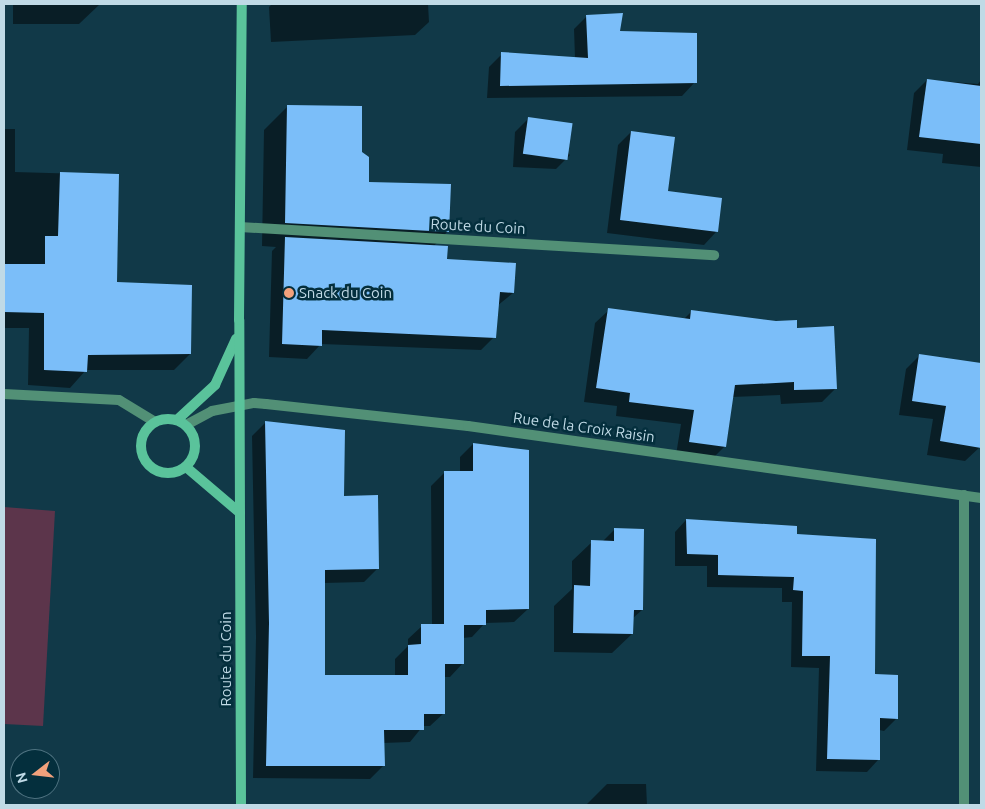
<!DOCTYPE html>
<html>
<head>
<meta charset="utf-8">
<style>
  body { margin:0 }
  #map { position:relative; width:985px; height:809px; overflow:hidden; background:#113948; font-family:Ubuntu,sans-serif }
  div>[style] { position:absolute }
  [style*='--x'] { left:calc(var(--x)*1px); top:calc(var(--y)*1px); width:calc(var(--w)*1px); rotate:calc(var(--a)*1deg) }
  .green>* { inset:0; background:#5c354b }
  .shadow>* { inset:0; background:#0007 }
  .building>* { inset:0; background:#7bbef9; transform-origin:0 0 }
  .street>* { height:10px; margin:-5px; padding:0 5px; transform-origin:5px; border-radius:5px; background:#529076 }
  .secondary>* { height:10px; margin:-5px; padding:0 5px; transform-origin:5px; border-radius:5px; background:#5ac39b }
  .secondary>.ring { margin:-5px; padding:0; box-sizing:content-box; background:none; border:10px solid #5ac39b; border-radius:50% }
  .dots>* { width:14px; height:14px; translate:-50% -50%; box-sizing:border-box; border:2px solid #042f3d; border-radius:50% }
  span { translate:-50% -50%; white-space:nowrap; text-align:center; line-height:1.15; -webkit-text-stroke:5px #042f3d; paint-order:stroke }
  .street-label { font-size:15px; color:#c0dae6 }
  .poi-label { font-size:15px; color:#c0dae6 }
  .left { translate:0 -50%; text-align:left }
  .frame { position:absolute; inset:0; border:5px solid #c0dae6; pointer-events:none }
  .north { position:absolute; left:10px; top:749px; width:50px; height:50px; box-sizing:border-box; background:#042f3d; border:1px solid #4f7381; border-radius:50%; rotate:254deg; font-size:14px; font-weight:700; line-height:20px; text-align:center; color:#c0dae6 }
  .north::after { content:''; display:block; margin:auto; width:18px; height:22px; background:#f1a17c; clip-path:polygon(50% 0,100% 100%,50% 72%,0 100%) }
</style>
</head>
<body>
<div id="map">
  <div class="green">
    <div style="clip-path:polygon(4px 507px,55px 511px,43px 726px,4px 724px)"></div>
  </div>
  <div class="shadow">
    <div style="clip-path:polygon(13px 4px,99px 4px,99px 5px,79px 24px,13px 24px)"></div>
    <div style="clip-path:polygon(272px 4px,428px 4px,429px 22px,415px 35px,271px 42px,269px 7px)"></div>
    <div style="clip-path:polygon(587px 16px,618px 32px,695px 82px,682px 96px,487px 98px,489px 67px,502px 54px,575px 58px,574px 29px)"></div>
    <div style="clip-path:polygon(927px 80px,978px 84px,981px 80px,981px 167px,942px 163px,943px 154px,907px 150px,914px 93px)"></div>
    <div style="clip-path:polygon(288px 106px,361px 153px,368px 183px,447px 232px,433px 247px,446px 260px,513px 293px,497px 306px,494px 337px,481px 350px,321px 344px,307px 359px,269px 357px,272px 251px,276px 247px,262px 246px,264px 130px)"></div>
    <div style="clip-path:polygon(529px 118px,570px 155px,556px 169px,513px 167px,515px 132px)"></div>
    <div style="clip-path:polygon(4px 129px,15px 129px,15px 172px,118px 175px,116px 284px,190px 354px,174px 370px,86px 370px,70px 388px,28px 385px,29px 328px,4px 328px)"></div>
    <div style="clip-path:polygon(631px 132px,667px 192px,716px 232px,704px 245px,607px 233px,618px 145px)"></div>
    <div style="clip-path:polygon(609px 310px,683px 320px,691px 312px,796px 330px,836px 388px,822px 402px,781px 404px,780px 395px,732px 397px,725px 446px,711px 460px,676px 455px,681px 424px,616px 416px,617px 406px,584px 402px,595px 323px)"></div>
    <div style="clip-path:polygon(920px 355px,981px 364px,981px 446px,965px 461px,927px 455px,933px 419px,899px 415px,906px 369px)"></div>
    <div style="clip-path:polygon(265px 423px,343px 497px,378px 568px,364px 582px,324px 583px,324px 676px,395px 676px,395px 659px,408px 646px,408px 639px,422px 626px,432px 626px,431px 486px,444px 473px,460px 472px,460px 457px,473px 444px,527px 451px,528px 609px,514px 622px,485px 623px,472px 637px,463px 638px,463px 663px,450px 677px,444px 677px,444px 713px,430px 726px,423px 726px,410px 742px,383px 743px,384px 765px,370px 779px,253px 778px,256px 637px,252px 436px)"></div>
    <div style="clip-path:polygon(686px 520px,795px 535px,896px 719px,884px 731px,879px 730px,878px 760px,867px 772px,816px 771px,819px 668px,791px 667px,792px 602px,782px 602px,782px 588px,707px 587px,707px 566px,675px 566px,675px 532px)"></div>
    <div style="clip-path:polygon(615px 529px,642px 610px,632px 619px,632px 634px,612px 653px,554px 652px,554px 606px,572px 589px,572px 561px,592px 542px,602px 542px)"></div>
    <div style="clip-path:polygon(607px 784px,646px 784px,647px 805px,586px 805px)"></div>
  </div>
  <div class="building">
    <div style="clip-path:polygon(623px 13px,620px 31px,697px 33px,697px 83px,500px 86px,501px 52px,588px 58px,586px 15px)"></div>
    <div style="clip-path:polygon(927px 79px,981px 86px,981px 144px,919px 137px)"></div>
    <div style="clip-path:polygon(287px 105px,362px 106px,362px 152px,369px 157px,369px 182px,451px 184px,449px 232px,285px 223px)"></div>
    <div style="left:528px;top:117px;width:45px;height:37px;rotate:8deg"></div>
    <div style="clip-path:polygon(631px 131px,675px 137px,668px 191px,722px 198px,718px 232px,620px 220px)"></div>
    <div style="clip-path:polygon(60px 172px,119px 174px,117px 282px,192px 285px,191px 354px,88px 355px,87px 372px,44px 370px,44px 313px,4px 312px,4px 264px,45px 264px,45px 236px,58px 236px)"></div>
    <div style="clip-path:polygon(285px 237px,448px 246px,447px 259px,516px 263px,514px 293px,500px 292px,496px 338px,322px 330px,322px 346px,282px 344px)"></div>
    <div style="clip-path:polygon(608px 308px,690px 319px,691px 310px,776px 321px,797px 320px,797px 328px,834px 326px,837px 389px,794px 390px,794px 382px,735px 385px,726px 447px,689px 442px,694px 410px,629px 402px,630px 393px,596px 388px)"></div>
    <div style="clip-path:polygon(919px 354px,981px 363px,981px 448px,940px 441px,946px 406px,912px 401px)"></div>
    <div style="clip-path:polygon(265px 421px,345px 430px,344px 496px,378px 495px,379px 569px,325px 570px,325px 675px,408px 675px,408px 645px,421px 644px,421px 624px,444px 624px,444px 471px,473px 471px,473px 443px,529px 450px,529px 609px,486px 610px,486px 625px,464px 625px,464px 664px,445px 664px,445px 714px,424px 714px,424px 730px,384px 730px,385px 766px,266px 766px,269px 623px)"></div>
    <div style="clip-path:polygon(686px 519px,797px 526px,797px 534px,876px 539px,875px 674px,898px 675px,898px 719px,880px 718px,880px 760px,827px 759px,830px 656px,802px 656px,803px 591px,793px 590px,794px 577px,718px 575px,718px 555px,687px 554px)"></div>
    <div style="clip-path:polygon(614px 528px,644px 529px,643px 610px,634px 610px,633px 634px,573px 633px,574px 585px,590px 586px,591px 540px,614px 541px)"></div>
  </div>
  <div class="street">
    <div style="--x:240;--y:227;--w:475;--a:3.4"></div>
    <div style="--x:4;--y:394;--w:115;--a:3"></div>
    <div style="--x:119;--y:400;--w:42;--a:31.4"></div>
    <div style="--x:186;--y:425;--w:30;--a:-28"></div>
    <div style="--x:212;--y:411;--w:43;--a:-10.8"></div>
    <div style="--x:254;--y:403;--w:12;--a:5"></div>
    <div style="--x:266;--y:404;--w:203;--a:6.2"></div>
    <div style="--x:468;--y:426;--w:518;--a:7.99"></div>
    <div style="--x:964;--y:805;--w:310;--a:-90"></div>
  </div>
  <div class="secondary">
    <div class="ring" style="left:141px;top:419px;width:44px;height:44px"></div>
    <div style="--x:177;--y:420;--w:52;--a:-42.6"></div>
    <div style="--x:215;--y:385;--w:51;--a:-65.5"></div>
    <div style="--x:186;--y:467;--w:71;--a:40.4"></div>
    <div style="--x:241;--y:805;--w:485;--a:-90.2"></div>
    <div style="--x:239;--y:320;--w:316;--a:-89.5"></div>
  </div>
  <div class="dots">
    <div style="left:289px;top:293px;background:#f1a17c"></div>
  </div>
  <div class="street-label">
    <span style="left:478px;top:226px;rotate:3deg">Route du Coin</span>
    <span style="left:584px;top:427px;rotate:8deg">Rue de la Croix Raisin</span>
    <span style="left:226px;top:659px;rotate:-90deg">Route du Coin</span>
  </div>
  <div class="poi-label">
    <span class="left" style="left:299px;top:293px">Snack du Coin</span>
  </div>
  <div class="frame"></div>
  <div class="north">N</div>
</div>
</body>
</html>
